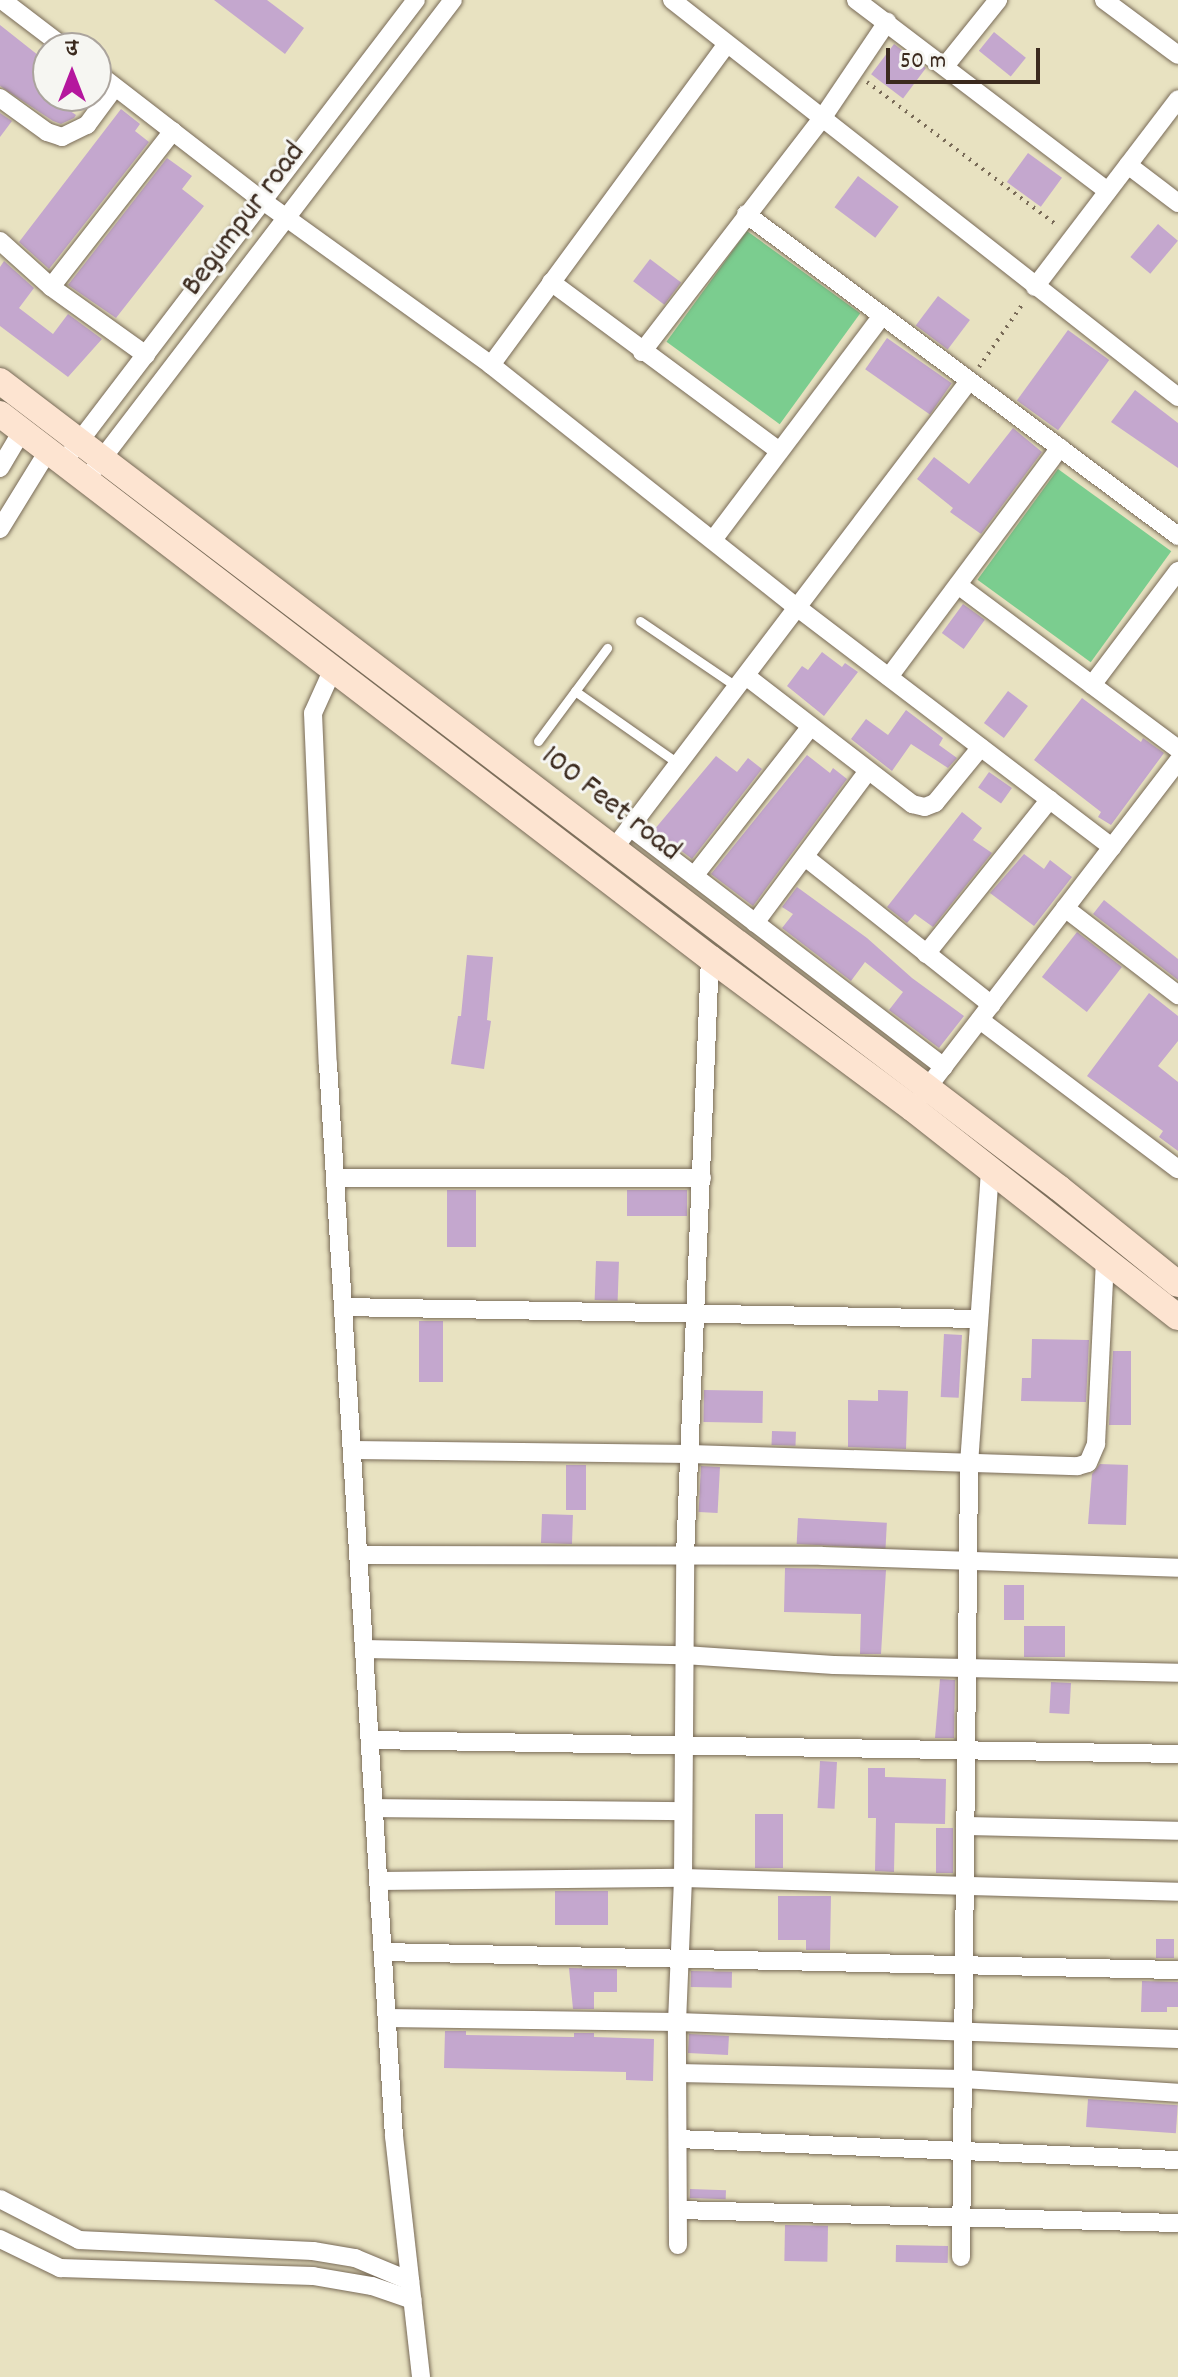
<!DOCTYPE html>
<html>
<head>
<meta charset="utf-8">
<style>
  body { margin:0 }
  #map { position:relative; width:1178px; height:2377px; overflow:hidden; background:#e8e2c1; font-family:Dekko,"Playpen Sans Deva",sans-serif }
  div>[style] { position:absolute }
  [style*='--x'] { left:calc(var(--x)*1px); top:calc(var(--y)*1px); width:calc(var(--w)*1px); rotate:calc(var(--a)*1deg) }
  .green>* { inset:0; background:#7bcd8f; transform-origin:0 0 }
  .building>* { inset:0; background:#c4a7ce; transform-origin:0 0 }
  .path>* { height:4px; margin-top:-2px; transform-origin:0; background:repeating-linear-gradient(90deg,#786a57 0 2px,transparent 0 8px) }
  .roads { filter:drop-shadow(0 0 2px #786a57) drop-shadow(0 0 2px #786a57) }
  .lane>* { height:9px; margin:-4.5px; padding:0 4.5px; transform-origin:4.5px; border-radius:4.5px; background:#fff }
  .street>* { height:18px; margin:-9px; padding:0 9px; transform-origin:9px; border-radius:9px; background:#fff }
  .secondary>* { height:26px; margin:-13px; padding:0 13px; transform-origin:13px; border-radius:13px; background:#fde4d1 }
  span { translate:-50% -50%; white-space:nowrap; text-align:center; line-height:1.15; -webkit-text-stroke:6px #f6f6f2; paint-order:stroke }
  .street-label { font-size:32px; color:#3b2a1e }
  .north { position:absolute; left:32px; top:32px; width:80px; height:80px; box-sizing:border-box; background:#f6f6f2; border:2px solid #aba49d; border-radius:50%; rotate:0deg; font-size:22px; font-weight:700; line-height:32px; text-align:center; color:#3b2a1e }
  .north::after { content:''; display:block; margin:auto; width:28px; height:36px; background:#b5179e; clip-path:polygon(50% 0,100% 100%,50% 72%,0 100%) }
  .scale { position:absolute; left:886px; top:48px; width:154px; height:36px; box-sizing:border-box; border:4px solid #3b2a1e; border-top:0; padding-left:10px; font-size:24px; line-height:28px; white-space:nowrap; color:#3b2a1e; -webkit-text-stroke:6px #f6f6f2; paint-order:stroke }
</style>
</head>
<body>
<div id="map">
  <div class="green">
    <div style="left:747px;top:231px;width:140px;height:137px;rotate:36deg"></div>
    <div style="left:1058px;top:469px;width:140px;height:137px;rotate:36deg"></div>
  </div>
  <div class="building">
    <div style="clip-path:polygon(214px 0,267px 0,304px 28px,285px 54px)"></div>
    <div style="clip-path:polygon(0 25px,48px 63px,48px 96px,71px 96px,63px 106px,76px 115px,74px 118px,61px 124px,53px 121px,0 86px)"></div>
    <div style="left:994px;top:32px;width:41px;height:24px;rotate:39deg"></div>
    <div style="left:894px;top:44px;width:40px;height:38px;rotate:37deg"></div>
    <div style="clip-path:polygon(121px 109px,140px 124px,135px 131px,149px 142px,49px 269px,19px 242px)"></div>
    <div style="clip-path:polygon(0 113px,12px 121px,0 137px)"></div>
    <div style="left:1028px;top:153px;width:42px;height:36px;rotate:36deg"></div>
    <div style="clip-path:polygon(167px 158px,192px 176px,182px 189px,204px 206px,116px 318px,68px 285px)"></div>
    <div style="left:858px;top:176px;width:51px;height:39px;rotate:37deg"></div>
    <div style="left:1158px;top:224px;width:26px;height:43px;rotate:40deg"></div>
    <div style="left:650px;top:259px;width:39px;height:28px;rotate:37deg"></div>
    <div style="clip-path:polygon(4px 261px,34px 288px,19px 308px,53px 334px,68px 314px,102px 339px,68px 377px,0 326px,0 267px)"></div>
    <div style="left:938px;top:296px;width:40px;height:37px;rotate:37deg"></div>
    <div style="left:1068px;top:330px;width:51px;height:87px;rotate:36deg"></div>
    <div style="left:887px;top:338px;width:79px;height:38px;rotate:35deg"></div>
    <div style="clip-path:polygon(1135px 390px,1178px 423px,1178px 468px,1111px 422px)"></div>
    <div style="clip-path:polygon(1013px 428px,1042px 452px,981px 534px,950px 512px,953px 508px,917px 479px,934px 457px,969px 484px)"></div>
    <div style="left:963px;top:604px;width:27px;height:36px;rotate:36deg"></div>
    <div style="clip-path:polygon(822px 652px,842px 667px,845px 663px,858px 672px,824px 716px,787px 686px,802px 666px,808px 670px)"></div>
    <div style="left:1008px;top:691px;width:25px;height:40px;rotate:37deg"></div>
    <div style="clip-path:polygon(1082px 698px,1141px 742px,1143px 738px,1164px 753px,1111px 825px,1098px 817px,1101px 812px,1034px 760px)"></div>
    <div style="clip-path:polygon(906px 710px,943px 738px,939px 745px,957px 758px,948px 768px,911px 744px,892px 771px,851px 739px,866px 719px,888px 735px)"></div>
    <div style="clip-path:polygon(807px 755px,830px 773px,833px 768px,847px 779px,753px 906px,711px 874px)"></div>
    <div style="clip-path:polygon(716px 756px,737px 772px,748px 758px,762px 769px,692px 859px,654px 830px)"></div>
    <div style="left:989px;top:772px;width:28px;height:19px;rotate:35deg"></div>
    <div style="clip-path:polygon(962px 812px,982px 828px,973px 840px,992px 853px,933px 927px,915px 914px,907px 923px,887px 907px)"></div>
    <div style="clip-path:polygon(1024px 854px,1044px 869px,1050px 860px,1072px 877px,1034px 926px,990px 893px)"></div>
    <div style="clip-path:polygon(797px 887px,867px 938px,912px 978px,964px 1016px,939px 1048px,889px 1010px,903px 992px,865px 962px,851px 981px,782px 928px,793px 914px,782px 907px)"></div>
    <div style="clip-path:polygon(1104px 900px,1178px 959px,1178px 980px,1093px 914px)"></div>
    <div style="left:1077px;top:932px;width:57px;height:57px;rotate:38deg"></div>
    <div style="clip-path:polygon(467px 955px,493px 957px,487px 1020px,491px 1021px,484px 1069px,451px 1064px,458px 1016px,461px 1016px)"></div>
    <div style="clip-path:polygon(1149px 993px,1178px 1016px,1178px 1041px,1158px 1066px,1178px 1082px,1178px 1151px,1159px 1137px,1163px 1131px,1087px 1076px)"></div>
    <div style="left:447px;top:1190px;width:29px;height:57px"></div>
    <div style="left:627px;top:1190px;width:60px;height:26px"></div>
    <div style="left:596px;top:1261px;width:23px;height:39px;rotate:2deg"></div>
    <div style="left:419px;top:1321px;width:24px;height:61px"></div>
    <div style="left:944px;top:1334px;width:18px;height:63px;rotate:3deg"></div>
    <div style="clip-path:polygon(1032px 1339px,1089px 1340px,1086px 1402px,1021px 1401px,1022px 1378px,1031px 1378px)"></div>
    <div style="clip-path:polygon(1113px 1351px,1131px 1351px,1131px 1425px,1109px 1425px)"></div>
    <div style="left:704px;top:1390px;width:59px;height:32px;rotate:1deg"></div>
    <div style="clip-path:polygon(878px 1390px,908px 1391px,906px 1449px,848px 1447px,848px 1400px,878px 1401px)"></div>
    <div style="left:772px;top:1431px;width:24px;height:14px;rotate:2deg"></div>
    <div style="clip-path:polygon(1100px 1464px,1128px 1465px,1126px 1525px,1088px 1524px,1092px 1474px)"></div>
    <div style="left:566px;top:1465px;width:20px;height:45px"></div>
    <div style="left:701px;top:1466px;width:19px;height:46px;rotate:3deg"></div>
    <div style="left:542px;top:1514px;width:31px;height:29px;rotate:2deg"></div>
    <div style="left:798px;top:1518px;width:89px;height:26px;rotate:3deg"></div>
    <div style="clip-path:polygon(785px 1568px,886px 1570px,881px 1654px,860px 1654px,861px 1614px,784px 1612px)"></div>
    <div style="left:1004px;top:1585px;width:20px;height:35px"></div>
    <div style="left:1024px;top:1626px;width:41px;height:31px"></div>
    <div style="clip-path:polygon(940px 1679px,955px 1680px,954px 1738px,935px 1738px)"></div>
    <div style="left:1051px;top:1682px;width:20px;height:31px;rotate:3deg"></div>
    <div style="left:820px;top:1761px;width:17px;height:47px;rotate:3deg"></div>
    <div style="clip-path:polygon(868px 1768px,885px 1768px,885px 1777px,946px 1779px,945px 1824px,895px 1823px,894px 1872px,875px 1871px,876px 1818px,868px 1818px)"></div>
    <div style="left:755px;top:1814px;width:28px;height:54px"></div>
    <div style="left:936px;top:1828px;width:17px;height:45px"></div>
    <div style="left:555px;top:1891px;width:53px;height:34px"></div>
    <div style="clip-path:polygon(778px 1896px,831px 1896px,830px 1950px,806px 1950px,806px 1940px,778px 1940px)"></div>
    <div style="left:1156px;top:1939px;width:18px;height:19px"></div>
    <div style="clip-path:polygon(569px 1968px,617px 1969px,617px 1992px,594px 1992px,594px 2009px,573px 2009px)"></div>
    <div style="left:691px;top:1971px;width:41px;height:16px;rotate:1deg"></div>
    <div style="clip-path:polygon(1142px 1981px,1178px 1982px,1178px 2007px,1167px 2007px,1167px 2012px,1141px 2012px)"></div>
    <div style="clip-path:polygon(445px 2031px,466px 2031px,466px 2035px,574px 2037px,574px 2033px,594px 2033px,594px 2037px,654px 2039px,653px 2081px,626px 2080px,626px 2072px,444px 2068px)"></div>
    <div style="left:689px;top:2034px;width:40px;height:19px;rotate:3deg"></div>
    <div style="left:1088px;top:2099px;width:90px;height:28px;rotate:4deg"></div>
    <div style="left:690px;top:2189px;width:36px;height:9px;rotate:2deg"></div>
    <div style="left:785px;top:2225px;width:43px;height:36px;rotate:1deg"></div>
    <div style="left:896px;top:2245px;width:52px;height:17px;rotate:1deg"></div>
  </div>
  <div class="path">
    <div style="--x:867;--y:82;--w:239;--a:37"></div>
    <div style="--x:979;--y:367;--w:79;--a:-55.3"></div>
  </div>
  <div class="roads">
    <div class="lane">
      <div style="--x:640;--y:621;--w:117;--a:34.2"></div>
      <div style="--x:575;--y:691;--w:127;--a:35.1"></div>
      <div style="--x:538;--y:741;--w:116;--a:-53.4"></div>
    </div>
    <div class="street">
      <div style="--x:2;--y:0;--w:79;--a:37.3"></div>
      <div style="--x:672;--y:0;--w:643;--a:38.12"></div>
      <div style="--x:856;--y:0;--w:316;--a:37.2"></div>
      <div style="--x:1104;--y:0;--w:92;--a:36.6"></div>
      <div style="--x:945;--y:66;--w:85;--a:-51.2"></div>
      <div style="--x:96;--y:72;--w:211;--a:37.7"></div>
      <div style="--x:263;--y:201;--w:281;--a:35.7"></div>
      <div style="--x:491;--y:365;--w:392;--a:38.4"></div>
      <div style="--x:798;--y:608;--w:395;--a:37.3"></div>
      <div style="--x:0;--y:98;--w:58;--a:35.9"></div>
      <div style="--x:47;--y:132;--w:16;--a:18"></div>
      <div style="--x:62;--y:137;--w:28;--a:-26"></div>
      <div style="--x:87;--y:125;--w:47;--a:-53.6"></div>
      <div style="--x:1128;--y:165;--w:63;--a:37.2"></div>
      <div style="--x:746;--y:214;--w:539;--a:36.7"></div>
      <div style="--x:0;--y:241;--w:69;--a:42"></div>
      <div style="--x:51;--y:287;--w:117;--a:35.6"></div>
      <div style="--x:551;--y:282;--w:284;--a:36.5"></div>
      <div style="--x:51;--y:287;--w:198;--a:-52"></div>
      <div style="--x:1035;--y:287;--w:236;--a:-52.7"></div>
      <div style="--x:642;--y:352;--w:297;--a:-52.4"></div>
      <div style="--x:823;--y:117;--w:115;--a:-56"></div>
      <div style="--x:491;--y:365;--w:398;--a:-53.7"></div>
      <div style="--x:72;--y:451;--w:567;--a:-52.67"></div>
      <div style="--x:0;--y:468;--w:43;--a:-59.3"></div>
      <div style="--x:95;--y:468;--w:589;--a:-52.59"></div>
      <div style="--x:0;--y:529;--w:92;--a:-58.4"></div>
      <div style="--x:713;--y:540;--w:279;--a:-53"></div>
      <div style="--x:958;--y:585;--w:274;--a:36.7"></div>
      <div style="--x:332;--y:671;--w:46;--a:114.3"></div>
      <div style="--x:313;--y:713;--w:351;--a:87.6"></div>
      <div style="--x:328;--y:1064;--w:1074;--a:86.48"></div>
      <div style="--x:394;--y:2136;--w:243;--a:83.6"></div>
      <div style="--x:746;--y:676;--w:210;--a:37.6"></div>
      <div style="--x:912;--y:804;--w:13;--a:13"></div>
      <div style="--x:925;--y:807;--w:11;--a:-22"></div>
      <div style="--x:935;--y:803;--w:72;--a:-50.6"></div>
      <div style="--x:889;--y:677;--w:286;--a:-53.3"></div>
      <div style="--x:1092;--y:685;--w:143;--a:-53"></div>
      <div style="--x:630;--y:827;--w:395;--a:37.4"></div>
      <div style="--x:612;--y:851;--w:590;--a:-52.78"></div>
      <div style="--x:805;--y:857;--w:238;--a:38.4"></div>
      <div style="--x:694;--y:876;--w:190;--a:-52"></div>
      <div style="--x:1065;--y:908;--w:143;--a:37.6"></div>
      <div style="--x:755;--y:923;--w:189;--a:-53.4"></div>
      <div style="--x:926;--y:954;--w:198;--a:-51.3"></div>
      <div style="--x:980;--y:1020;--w:248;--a:37"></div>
      <div style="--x:921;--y:1096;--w:422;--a:-52.5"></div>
      <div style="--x:335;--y:1178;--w:367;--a:0"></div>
      <div style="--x:343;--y:1307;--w:634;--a:1.08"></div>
      <div style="--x:353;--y:1450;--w:337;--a:0.7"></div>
      <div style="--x:690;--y:1454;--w:388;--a:1.8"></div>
      <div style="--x:1078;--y:1466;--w:10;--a:-17"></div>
      <div style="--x:1088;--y:1463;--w:21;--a:-67"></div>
      <div style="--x:1096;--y:1444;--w:183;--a:-87.2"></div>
      <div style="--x:360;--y:1555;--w:462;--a:0.1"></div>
      <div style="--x:822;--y:1556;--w:356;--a:1.9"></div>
      <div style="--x:364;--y:1649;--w:320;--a:1.1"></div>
      <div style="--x:684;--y:1655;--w:150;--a:3.8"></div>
      <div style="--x:834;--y:1665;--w:344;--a:1.3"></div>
      <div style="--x:370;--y:1740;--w:808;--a:0.99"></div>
      <div style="--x:376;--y:1808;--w:306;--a:0.6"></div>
      <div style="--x:965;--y:1826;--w:213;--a:1.3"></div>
      <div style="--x:379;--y:1881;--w:304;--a:-0.6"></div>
      <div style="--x:683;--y:1878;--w:495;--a:1.6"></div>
      <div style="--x:383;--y:1952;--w:795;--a:1.3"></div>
      <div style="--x:387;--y:2018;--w:290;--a:0.8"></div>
      <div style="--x:677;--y:2022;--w:501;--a:1.94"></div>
      <div style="--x:678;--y:2073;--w:286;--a:1.2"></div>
      <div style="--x:964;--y:2079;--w:214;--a:3.7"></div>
      <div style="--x:678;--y:2139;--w:500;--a:2.41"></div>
      <div style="--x:0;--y:2199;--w:89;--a:27.4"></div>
      <div style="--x:79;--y:2240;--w:234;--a:2.7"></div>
      <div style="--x:313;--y:2251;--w:43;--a:9.5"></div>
      <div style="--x:355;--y:2258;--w:60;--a:22.7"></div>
      <div style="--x:678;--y:2210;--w:500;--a:1.49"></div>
      <div style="--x:0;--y:2239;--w:67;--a:25.8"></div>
      <div style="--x:60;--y:2268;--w:253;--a:1.8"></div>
      <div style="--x:313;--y:2276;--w:60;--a:9.6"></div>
      <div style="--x:372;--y:2286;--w:43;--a:18.9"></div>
      <div style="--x:678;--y:2245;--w:223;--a:-90.3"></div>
      <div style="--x:677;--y:2022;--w:144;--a:-87.6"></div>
      <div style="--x:683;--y:1878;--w:322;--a:-89.6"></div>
      <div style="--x:685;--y:1556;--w:599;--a:-87.61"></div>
      <div style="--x:961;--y:2257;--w:793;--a:-89.42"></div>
      <div style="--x:969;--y:1464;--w:293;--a:-85.9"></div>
    </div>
    <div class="secondary">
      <div style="--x:0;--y:381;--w:1331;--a:37.31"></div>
      <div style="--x:1059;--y:1188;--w:153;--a:38.9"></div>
      <div style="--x:0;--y:414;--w:894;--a:37.46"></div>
      <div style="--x:710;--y:958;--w:252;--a:36.6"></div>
      <div style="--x:912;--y:1108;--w:338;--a:38.2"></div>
    </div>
  </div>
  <div class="street-label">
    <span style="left:245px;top:220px;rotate:-53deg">Begumpur road</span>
    <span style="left:610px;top:805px;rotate:38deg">100 Feet road</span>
  </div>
  <div class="north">उ</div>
  <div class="scale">50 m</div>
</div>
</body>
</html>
